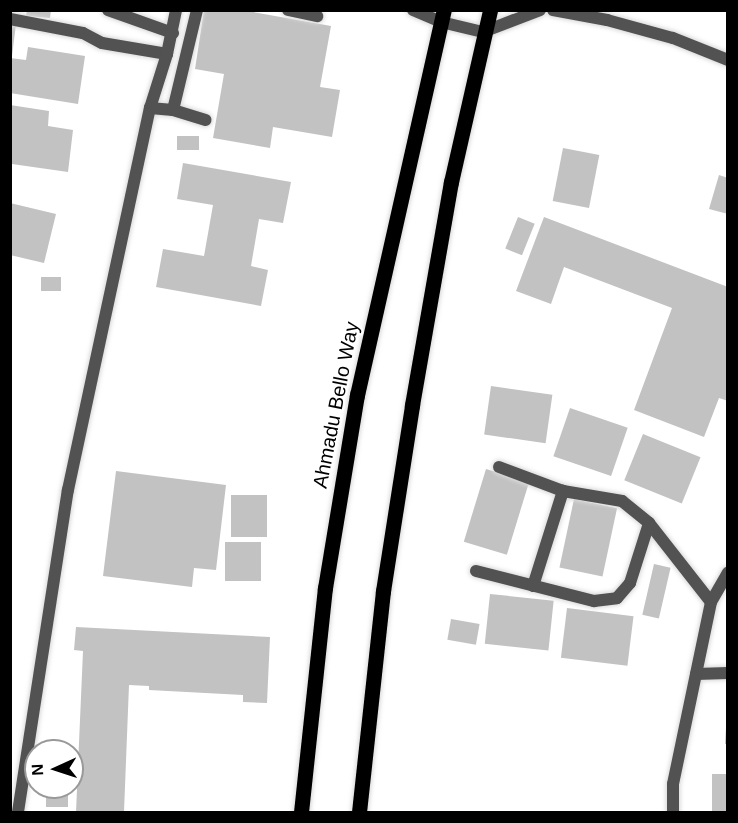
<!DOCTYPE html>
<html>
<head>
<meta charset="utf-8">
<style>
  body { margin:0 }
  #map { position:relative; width:738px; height:823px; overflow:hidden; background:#fff; font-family:Arial,sans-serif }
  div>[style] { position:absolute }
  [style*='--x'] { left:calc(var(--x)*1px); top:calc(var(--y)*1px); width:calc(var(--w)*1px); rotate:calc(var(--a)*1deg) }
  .building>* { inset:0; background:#c2c2c2; transform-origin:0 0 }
  .roads { filter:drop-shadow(0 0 2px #dbdbdb) drop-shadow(0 0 2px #dbdbdb) }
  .service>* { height:12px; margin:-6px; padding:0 6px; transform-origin:6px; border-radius:6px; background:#525252 }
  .minor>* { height:12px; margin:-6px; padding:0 6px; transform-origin:6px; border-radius:6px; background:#525252 }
  .primary>* { height:15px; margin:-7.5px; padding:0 7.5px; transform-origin:7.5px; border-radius:7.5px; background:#000 }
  span { translate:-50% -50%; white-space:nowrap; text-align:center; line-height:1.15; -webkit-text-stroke:4.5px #fff; paint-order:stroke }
  .street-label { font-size:20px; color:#000 }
  .frame { position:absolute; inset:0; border:12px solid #000; pointer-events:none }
  .north { position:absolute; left:24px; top:739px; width:60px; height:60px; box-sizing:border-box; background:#fff; border:2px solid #999; border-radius:50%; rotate:267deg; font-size:16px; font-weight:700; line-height:24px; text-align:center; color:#000 }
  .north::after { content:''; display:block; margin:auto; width:21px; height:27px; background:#000; clip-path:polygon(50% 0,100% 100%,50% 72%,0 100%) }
</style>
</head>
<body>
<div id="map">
  <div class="building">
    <div style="clip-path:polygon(27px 10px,51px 10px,50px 18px,26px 16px)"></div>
    <div style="clip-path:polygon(204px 10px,242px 10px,331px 26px,320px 87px,340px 90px,332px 137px,273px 127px,270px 148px,213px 138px,224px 74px,195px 69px)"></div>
    <div style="clip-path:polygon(10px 23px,16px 24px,12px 56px,10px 55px)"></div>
    <div style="clip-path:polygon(28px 47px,85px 56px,78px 104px,10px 93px,10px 58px,26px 60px)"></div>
    <div style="clip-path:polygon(10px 105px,49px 111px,48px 126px,73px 130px,68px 172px,12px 164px)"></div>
    <div style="left:177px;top:136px;width:22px;height:14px"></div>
    <div style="left:563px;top:148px;width:37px;height:54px;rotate:11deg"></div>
    <div style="clip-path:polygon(183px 163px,291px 182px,283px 223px,259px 219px,251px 266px,268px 270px,261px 306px,156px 287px,163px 249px,204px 256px,213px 205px,177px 199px)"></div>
    <div style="clip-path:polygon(719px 175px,728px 178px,728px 214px,709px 209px)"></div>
    <div style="clip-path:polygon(10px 203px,56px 214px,44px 263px,10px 255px)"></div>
    <div style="left:518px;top:217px;width:18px;height:34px;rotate:22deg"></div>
    <div style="clip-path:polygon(544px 217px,728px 287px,728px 401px,719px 398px,704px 437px,634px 410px,672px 308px,564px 267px,551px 304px,516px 291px)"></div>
    <div style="left:41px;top:277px;width:20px;height:14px"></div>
    <div style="left:491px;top:386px;width:62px;height:49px;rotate:8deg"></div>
    <div style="left:570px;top:408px;width:61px;height:51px;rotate:19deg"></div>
    <div style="left:643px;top:434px;width:62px;height:50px;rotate:22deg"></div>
    <div style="left:486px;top:469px;width:45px;height:76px;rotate:17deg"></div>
    <div style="clip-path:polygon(116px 471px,226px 485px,216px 570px,194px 568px,192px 587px,103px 576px)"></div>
    <div style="left:267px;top:495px;width:42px;height:36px;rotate:90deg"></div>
    <div style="left:574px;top:499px;width:44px;height:70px;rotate:12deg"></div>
    <div style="left:225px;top:542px;width:36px;height:39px"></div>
    <div style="left:654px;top:564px;width:17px;height:52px;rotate:13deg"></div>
    <div style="left:490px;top:594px;width:64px;height:50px;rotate:6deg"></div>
    <div style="left:567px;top:608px;width:67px;height:50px;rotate:7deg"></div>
    <div style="left:451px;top:619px;width:29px;height:21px;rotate:10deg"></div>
    <div style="clip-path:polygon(76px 627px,270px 637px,267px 703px,243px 702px,243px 695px,149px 690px,149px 686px,129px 685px,124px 812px,76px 812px,83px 651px,74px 650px)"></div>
    <div style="clip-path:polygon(726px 728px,728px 728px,728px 744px,725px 744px)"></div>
    <div style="left:712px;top:774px;width:16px;height:38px"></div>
    <div style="left:46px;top:787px;width:22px;height:20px"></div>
  </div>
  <div class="roads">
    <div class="service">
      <div style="--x:108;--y:10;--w:69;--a:19.5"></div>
      <div style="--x:288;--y:10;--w:30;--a:12"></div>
      <div style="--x:553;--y:10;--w:55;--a:10.5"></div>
      <div style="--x:607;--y:20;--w:68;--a:15.3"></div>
      <div style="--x:673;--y:38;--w:59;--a:21.8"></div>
      <div style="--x:10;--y:19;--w:74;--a:10.9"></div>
      <div style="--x:83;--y:33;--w:21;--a:28"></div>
      <div style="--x:102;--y:43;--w:66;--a:9.6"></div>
      <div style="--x:483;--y:32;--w:61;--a:-21.1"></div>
      <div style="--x:150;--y:108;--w:23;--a:5"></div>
      <div style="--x:173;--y:110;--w:103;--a:-76.5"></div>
      <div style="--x:173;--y:110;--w:34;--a:17"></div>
    </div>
    <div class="minor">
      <div style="--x:413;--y:10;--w:30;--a:23"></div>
      <div style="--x:441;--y:22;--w:43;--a:13.4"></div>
      <div style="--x:499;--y:467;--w:68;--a:20.6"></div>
      <div style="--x:563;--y:491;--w:60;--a:9.6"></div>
      <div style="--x:622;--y:501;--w:35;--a:39"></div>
      <div style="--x:649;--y:523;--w:100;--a:51.9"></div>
      <div style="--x:476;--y:571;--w:122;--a:14.3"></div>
      <div style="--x:594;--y:601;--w:23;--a:-7"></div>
      <div style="--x:617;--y:598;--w:20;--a:-49"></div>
      <div style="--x:630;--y:583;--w:63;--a:-72.4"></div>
      <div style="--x:533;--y:586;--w:100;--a:-72.5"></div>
      <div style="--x:696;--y:674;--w:32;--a:-2"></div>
      <div style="--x:18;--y:812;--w:326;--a:-81.2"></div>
      <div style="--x:68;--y:490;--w:391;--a:-77.9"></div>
      <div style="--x:150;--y:108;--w:57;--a:-72.5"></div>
      <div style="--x:167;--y:54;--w:45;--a:-78.4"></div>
      <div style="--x:673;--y:812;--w:28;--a:-90"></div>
      <div style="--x:673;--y:784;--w:186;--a:-78.2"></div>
      <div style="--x:711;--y:602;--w:34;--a:-60"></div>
    </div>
    <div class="primary">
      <div style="--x:301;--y:812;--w:225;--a:-83.9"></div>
      <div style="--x:325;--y:588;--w:196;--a:-80.6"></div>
      <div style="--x:357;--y:395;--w:395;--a:-77.3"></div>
      <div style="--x:359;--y:812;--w:222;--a:-83.8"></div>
      <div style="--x:383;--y:591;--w:188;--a:-81.1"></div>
      <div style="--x:412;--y:405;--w:226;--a:-80.1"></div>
      <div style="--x:451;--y:182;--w:176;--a:-77.2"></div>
    </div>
  </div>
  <div class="street-label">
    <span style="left:336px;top:405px;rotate:-79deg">Ahmadu Bello Way</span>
  </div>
  <div class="frame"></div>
  <div class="north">N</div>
</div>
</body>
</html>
